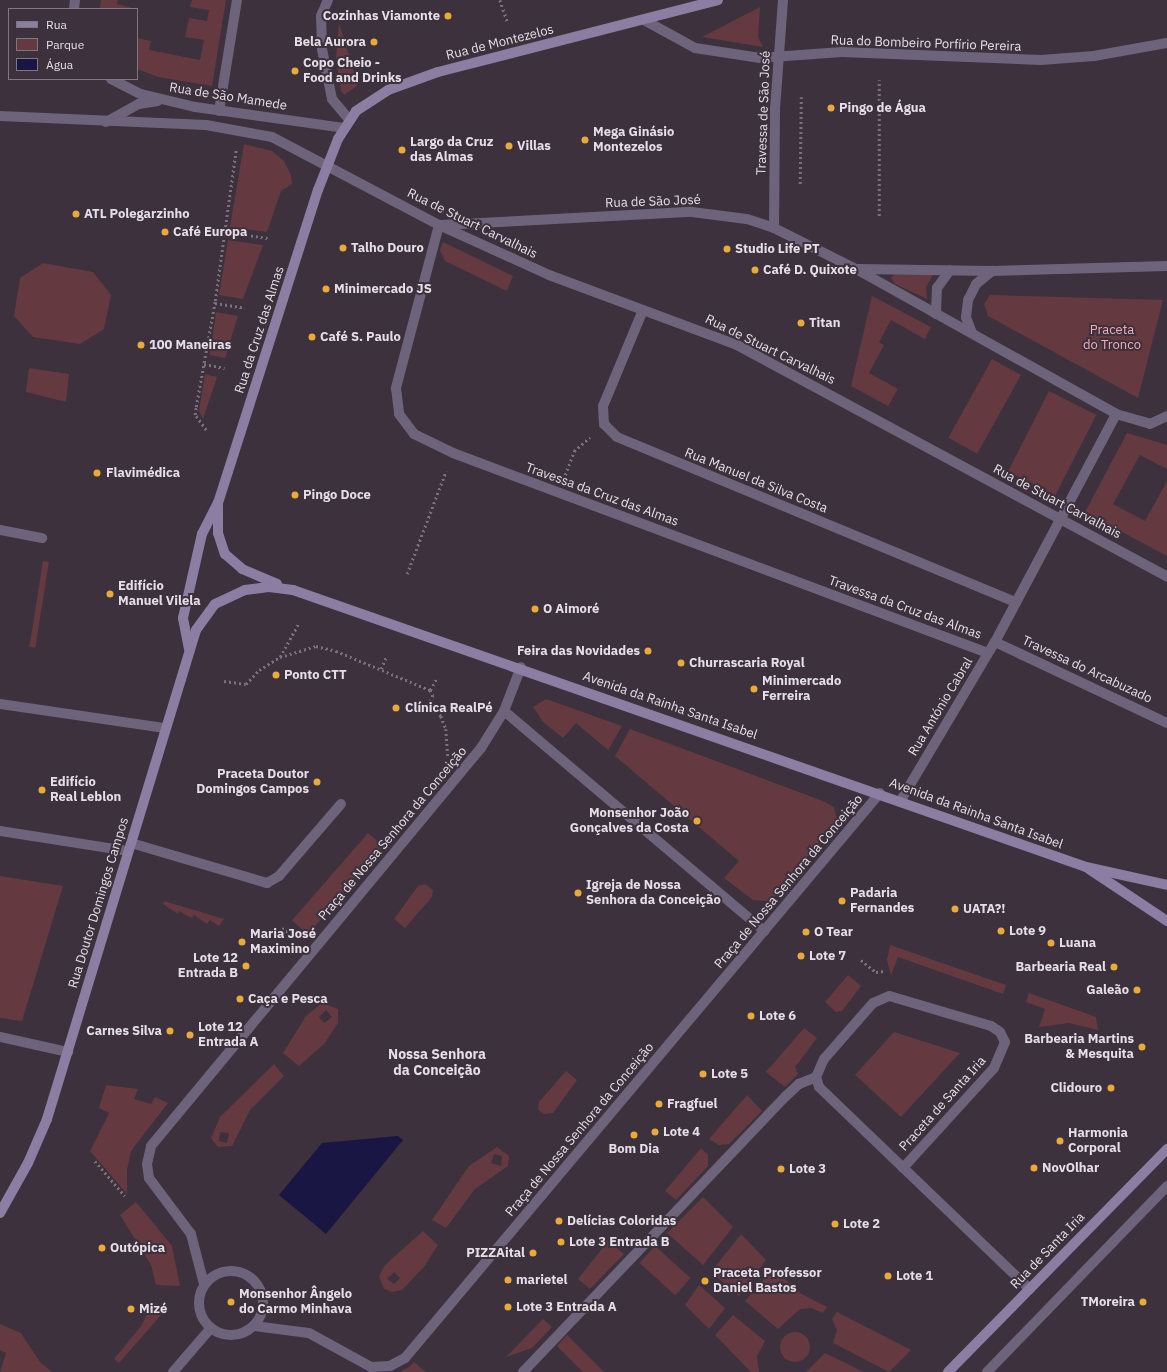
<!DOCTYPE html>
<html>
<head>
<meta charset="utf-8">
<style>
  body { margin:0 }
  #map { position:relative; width:1167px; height:1372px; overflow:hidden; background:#3c313c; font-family:"IBM Plex Sans",sans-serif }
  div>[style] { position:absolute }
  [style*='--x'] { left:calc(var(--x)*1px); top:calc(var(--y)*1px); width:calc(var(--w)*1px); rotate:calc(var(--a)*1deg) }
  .green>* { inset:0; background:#643a40; transform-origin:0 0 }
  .round { border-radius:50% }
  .water>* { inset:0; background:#191644 }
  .path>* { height:2.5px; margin-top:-1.25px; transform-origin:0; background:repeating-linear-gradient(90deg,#7b717b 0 2px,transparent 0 5px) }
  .lane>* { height:10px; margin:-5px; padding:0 5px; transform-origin:5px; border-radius:5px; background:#6d647b }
  .street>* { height:10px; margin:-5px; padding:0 5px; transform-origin:5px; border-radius:5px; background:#6d647b }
  .street>.ring { margin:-5px; padding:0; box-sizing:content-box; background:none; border:10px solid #6d647b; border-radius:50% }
  .secondary>* { height:10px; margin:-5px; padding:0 5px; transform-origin:5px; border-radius:5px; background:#8c7da2 }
  .dots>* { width:11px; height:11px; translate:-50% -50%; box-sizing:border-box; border:2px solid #3c313c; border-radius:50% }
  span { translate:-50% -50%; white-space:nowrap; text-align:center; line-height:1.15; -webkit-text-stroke:4px #3c313c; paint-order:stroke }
  .poi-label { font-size:13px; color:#e6dee6; font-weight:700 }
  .right { translate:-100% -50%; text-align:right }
  .left { translate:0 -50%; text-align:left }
  .street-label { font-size:13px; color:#e6dee6 }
  .park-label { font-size:13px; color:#f7abb5 }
  .neighbourhood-label { font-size:14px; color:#e6dee6; font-weight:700 }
  .legend { position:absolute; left:8px; top:8px; width:130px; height:72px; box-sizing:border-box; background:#3c313c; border:1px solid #807680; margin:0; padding:5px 7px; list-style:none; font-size:12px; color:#e6dee6 }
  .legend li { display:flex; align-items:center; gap:8px; height:20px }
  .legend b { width:20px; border:1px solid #807680 }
</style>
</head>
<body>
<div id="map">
  <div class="green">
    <div style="clip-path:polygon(101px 0,118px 0,117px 4px,136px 9px,100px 9px)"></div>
    <div style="clip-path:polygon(192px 0,226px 0,212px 86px,158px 77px,137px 69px,137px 38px,151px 41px,149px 50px,200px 60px,204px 40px,185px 37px,189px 18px,207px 21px,209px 10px,190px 7px)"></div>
    <div style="clip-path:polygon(760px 7px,758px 37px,763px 47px,702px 37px)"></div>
    <div style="clip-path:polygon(339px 23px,357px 82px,357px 86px,344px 95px,341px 91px,336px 59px)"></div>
    <div style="clip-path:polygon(244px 144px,272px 151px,284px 161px,291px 175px,292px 184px,281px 191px,267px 232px,230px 227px)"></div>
    <div style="clip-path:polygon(228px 240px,263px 245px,243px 299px,219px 295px)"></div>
    <div style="clip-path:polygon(443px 242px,513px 276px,507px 291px,445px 261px,440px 250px)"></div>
    <div style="clip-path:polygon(43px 263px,93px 272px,111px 295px,104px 329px,80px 344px,33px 337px,14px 316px,20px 278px)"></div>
    <div style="clip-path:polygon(895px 274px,933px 275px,926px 287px,927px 299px,895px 284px,891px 278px)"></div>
    <div style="clip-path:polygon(990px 295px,1163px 300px,1138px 398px,988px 316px,984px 304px)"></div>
    <div style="clip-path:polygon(872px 296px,931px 327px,925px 339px,891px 320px,879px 342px,884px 345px,869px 373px,898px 389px,888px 406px,851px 386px)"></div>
    <div style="clip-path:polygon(216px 312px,238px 316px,225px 358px,210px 355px)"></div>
    <div style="left:992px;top:359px;width:33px;height:90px;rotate:29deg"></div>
    <div style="clip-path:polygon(29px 368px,69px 374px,66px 402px,26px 392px)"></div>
    <div style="clip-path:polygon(205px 374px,217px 377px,203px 419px,199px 411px)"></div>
    <div style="left:1049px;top:391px;width:53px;height:90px;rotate:27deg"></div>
    <div style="clip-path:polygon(1127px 433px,1167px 445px,1167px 469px,1140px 455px,1113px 504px,1145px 521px,1167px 481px,1167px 556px,1085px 512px)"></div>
    <div style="left:43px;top:561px;width:6px;height:87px;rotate:9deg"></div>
    <div style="clip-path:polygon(546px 699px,622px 726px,608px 750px,576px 723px,563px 738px,543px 722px,533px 707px)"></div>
    <div style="clip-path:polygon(630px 729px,823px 801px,834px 807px,837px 819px,778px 894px,767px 901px,753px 900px,724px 878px,739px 861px,615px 756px)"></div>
    <div style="left:368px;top:833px;width:21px;height:116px;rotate:41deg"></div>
    <div style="clip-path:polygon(0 876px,63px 886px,22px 1021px,0 1018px)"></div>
    <div style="clip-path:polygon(425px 884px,433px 890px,432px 897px,405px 928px,394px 919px,418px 886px)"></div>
    <div style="clip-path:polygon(164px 901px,224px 919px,219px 926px,210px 920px,207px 924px,194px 915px,191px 918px,179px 911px,178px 914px,163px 904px)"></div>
    <div style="clip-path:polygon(890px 945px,1006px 985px,1003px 994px,898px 957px,891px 975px,887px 960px)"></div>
    <div style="clip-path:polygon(848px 975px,861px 986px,842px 1011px,836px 1012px,825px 1002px)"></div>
    <div style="clip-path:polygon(1029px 993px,1096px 1017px,1098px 1030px,1069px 1023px,1039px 1027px,1045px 1009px,1026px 1002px)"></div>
    <div style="clip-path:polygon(evenodd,322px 1003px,338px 1009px,338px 1023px,325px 1043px,299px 1066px,283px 1053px,306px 1016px,322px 1003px,326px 1010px,332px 1017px,324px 1023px,319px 1017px,326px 1010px)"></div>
    <div style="clip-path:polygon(804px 1028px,817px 1038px,795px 1067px,798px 1074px,785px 1087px,766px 1072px)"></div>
    <div style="clip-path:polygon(894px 1032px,960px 1053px,901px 1117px,855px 1075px)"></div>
    <div style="clip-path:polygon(evenodd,274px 1064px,284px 1076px,250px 1110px,232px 1146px,218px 1147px,211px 1138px,220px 1117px,274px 1064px,220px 1132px,229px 1133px,227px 1143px,219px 1141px,220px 1132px)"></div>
    <div style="clip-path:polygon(566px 1071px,577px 1080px,553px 1113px,543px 1114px,538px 1109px,539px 1102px)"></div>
    <div style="clip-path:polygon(106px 1085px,138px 1089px,134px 1099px,151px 1104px,155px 1097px,168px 1103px,131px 1151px,127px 1170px,127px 1194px,90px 1151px,109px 1113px,99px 1108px)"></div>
    <div style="clip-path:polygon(747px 1095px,762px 1111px,729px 1144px,719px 1145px,709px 1139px)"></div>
    <div style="clip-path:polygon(evenodd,497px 1147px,509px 1156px,508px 1166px,475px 1189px,446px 1228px,432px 1220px,469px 1166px,497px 1147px,494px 1154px,502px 1156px,501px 1166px,491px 1163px,494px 1154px)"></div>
    <div style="clip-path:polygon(701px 1148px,708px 1155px,708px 1166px,676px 1200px,665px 1191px)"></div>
    <div style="clip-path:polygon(703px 1197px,733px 1227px,703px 1265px,667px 1233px)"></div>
    <div style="clip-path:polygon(136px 1202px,172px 1246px,180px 1286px,156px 1285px,151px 1265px,120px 1215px)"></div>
    <div style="clip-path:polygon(evenodd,423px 1231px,438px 1245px,424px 1267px,402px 1290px,392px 1292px,384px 1289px,379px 1276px,385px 1265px,423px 1231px,394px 1272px,400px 1278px,394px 1284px,387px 1279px,394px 1272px)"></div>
    <div style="clip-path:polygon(741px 1234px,766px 1260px,739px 1296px,711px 1272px)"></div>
    <div style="clip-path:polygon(606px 1239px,624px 1254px,590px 1289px,578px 1279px,602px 1249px)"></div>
    <div style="left:655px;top:1246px;width:48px;height:23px;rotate:42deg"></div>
    <div style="clip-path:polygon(773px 1268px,800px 1293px,827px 1307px,823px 1313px,811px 1308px,800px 1309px,778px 1329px,745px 1301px)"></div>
    <div style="clip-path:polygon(699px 1285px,725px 1308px,709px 1329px,685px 1305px)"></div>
    <div style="clip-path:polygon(153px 1303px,169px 1306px,119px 1363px,114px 1359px,141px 1326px)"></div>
    <div style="clip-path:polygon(837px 1312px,911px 1350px,889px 1372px,833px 1343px,837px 1330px,832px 1319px)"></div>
    <div style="clip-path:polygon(733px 1315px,765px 1341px,757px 1356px,759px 1372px,751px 1372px,715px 1335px)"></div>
    <div style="clip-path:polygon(543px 1319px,552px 1327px,532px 1348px,506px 1357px)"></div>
    <div style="clip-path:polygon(0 1324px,21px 1333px,40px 1362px,52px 1372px,0 1372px,6px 1353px,0 1350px)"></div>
    <div class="round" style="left:780px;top:1332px;width:30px;height:30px"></div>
    <div style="clip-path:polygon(567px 1335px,604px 1372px,583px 1372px,557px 1346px)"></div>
    <div style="clip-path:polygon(825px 1353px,864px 1372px,806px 1372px)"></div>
    <div style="clip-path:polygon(414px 1362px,426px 1372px,400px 1372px,409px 1367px)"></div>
  </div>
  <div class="water">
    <div style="clip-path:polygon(398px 1136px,403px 1140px,326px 1234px,279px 1195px,322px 1143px)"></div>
  </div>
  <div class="path">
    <div style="--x:500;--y:0;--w:24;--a:71"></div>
    <div style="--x:800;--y:184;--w:87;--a:-89.3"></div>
    <div style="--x:879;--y:216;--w:136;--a:-90"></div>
    <div style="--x:226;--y:232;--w:42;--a:8.1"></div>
    <div style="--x:215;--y:303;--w:30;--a:9"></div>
    <div style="--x:204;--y:364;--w:21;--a:11"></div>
    <div style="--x:206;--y:430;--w:19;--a:-126"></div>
    <div style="--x:195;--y:415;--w:8;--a:-83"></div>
    <div style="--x:196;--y:407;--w:108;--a:-79.8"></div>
    <div style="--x:215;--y:301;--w:152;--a:-82.1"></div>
    <div style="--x:565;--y:475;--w:26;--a:-69"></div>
    <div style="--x:574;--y:451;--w:21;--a:-41"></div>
    <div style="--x:407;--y:574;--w:110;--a:-69.3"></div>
    <div style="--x:280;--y:657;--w:39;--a:-61"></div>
    <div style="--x:381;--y:669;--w:13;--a:-67"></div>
    <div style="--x:224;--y:681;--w:22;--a:8"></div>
    <div style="--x:246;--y:684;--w:19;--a:-47"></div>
    <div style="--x:259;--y:670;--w:25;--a:-32"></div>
    <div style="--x:280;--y:657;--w:38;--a:-17"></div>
    <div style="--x:316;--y:646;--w:21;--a:14"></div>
    <div style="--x:336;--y:651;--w:102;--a:22.5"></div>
    <div style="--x:430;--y:690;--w:6;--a:59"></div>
    <div style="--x:433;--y:695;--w:9;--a:111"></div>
    <div style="--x:430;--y:703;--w:17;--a:50"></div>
    <div style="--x:441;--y:716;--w:14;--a:69"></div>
    <div style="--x:446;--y:729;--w:27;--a:86"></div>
    <div style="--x:430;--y:690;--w:14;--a:-60"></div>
    <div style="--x:282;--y:928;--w:19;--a:32"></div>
    <div style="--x:861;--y:960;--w:19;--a:39"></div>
    <div style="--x:876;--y:972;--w:8;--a:-7"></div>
    <div style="--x:95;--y:1161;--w:46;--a:49.4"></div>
  </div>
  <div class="lane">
    <div style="--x:328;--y:0;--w:17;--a:114"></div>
    <div style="--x:321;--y:16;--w:33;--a:88"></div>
    <div style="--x:322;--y:49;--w:51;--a:78.7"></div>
    <div style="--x:332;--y:99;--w:26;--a:50"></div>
    <div style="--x:219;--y:111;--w:112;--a:-80.8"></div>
    <div style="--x:936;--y:314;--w:26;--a:-88"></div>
    <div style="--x:937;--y:288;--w:22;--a:-54"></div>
    <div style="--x:972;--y:333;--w:17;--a:-111"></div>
    <div style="--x:966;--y:317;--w:17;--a:-83"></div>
    <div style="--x:968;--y:300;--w:18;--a:-63"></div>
    <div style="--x:976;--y:284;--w:21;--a:-39"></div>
    <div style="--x:0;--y:1037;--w:70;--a:12.4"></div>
    <div style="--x:987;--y:1372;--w:259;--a:-45.9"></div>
  </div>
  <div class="street">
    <div style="--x:74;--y:9;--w:9;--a:-84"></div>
    <div style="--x:644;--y:20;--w:58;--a:28.8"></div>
    <div style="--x:695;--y:48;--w:66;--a:8.7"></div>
    <div style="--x:760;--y:58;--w:82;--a:-4.2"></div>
    <div style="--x:842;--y:52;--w:199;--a:2.3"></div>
    <div style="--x:1041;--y:60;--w:53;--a:-4.3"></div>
    <div style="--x:1094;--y:56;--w:74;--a:-10.1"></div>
    <div style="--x:111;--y:79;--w:34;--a:27"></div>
    <div style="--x:141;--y:94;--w:56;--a:13.5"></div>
    <div style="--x:195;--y:107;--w:150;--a:8"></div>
    <div style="--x:0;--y:116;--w:206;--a:2.5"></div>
    <div style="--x:206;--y:125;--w:67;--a:10.3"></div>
    <div style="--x:272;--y:137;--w:189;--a:27.8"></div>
    <div style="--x:439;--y:225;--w:121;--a:24.4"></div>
    <div style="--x:549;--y:275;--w:201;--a:20.4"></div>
    <div style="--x:737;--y:345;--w:489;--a:28.3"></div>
    <div style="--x:106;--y:122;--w:38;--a:-29"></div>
    <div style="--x:139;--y:104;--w:19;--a:-9"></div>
    <div style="--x:439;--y:225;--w:169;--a:104.8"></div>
    <div style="--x:396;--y:388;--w:26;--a:83"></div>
    <div style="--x:399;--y:414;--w:25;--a:53"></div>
    <div style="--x:414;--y:434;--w:43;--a:26"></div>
    <div style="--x:453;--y:453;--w:571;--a:20.5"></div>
    <div style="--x:441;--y:225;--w:251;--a:-3"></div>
    <div style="--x:692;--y:212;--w:55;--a:7.3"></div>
    <div style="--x:747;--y:219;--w:28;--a:18"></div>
    <div style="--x:774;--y:228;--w:92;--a:26.6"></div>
    <div style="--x:856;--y:269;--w:298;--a:29.1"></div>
    <div style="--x:1116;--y:414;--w:35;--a:16"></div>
    <div style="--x:1150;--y:424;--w:19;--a:-25"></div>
    <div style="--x:774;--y:228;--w:119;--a:-89.5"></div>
    <div style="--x:775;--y:109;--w:109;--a:-85.8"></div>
    <div style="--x:858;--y:269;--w:134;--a:0.9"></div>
    <div style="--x:992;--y:271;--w:175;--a:-1.6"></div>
    <div style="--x:643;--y:310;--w:104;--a:112.6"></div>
    <div style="--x:603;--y:406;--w:18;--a:87"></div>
    <div style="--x:604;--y:424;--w:18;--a:45"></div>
    <div style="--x:617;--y:437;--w:432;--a:22.5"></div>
    <div style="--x:0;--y:530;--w:43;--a:10.8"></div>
    <div style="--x:995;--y:642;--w:190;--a:25.2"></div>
    <div style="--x:0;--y:704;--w:167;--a:8.3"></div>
    <div style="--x:504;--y:711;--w:341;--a:40.2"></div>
    <div style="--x:901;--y:800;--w:184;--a:-59.3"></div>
    <div style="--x:995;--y:642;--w:258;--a:-62"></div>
    <div style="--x:0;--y:831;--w:130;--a:8.9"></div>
    <div style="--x:131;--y:843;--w:142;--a:16.4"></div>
    <div style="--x:267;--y:883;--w:14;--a:-30"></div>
    <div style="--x:279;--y:876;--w:95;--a:-49.3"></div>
    <div style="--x:903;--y:1168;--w:135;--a:-47.7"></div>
    <div style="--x:994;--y:1068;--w:28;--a:-67"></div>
    <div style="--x:1005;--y:1042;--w:11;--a:-117"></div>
    <div style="--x:1000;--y:1032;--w:11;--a:-146"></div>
    <div style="--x:991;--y:1026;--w:106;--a:-163.6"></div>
    <div style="--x:889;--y:996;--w:17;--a:156"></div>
    <div style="--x:873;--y:1003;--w:74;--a:131.2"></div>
    <div style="--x:824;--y:1059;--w:20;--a:114"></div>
    <div style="--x:816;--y:1077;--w:10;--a:73"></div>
    <div style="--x:819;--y:1087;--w:292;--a:43.8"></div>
    <div class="ring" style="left:199px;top:1271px;width:54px;height:54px"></div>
    <div style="--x:204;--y:1284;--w:52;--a:-104.6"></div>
    <div style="--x:191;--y:1234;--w:70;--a:-126.9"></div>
    <div style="--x:149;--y:1178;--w:14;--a:-98"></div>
    <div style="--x:147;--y:1164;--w:18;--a:-77"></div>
    <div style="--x:151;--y:1146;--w:517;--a:-50.34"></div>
    <div style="--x:481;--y:748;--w:44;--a:-58.1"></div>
    <div style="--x:504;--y:711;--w:47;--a:-68.9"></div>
    <div style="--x:254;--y:1326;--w:55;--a:7.3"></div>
    <div style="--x:309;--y:1333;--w:71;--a:28.7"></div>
    <div style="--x:371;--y:1367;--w:19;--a:-3"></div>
    <div style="--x:390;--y:1366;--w:17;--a:-28"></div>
    <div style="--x:405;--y:1358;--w:738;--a:-49.95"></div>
    <div style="--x:173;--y:1372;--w:58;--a:-49.2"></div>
    <div style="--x:523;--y:1372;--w:381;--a:-46.4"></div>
    <div style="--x:786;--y:1096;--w:18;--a:-43"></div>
    <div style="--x:799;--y:1084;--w:18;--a:-22"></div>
  </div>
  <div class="secondary">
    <div style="--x:218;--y:505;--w:28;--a:90"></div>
    <div style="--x:218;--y:533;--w:22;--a:72"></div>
    <div style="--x:225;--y:554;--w:23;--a:41"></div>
    <div style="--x:242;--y:569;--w:38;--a:23"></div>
    <div style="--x:189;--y:649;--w:32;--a:-101"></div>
    <div style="--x:183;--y:618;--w:86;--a:-77.3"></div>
    <div style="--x:202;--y:534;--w:35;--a:-63"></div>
    <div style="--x:218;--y:503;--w:329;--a:-72.3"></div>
    <div style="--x:318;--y:190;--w:55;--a:-68.6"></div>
    <div style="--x:338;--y:139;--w:33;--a:-57"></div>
    <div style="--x:356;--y:111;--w:38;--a:-33"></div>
    <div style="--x:388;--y:90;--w:53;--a:-19.8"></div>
    <div style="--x:438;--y:72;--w:289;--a:-14.4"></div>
    <div style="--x:1089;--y:869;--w:94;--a:33.7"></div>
    <div style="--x:0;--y:1213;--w:57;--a:-60.8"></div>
    <div style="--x:28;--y:1163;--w:48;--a:-66.6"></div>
    <div style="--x:47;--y:1119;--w:511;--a:-73.05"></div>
    <div style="--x:196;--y:630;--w:32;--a:-54"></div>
    <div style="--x:215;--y:604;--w:33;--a:-25"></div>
    <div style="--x:245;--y:590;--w:24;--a:-7"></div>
    <div style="--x:269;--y:587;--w:24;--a:7"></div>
    <div style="--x:293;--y:590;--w:840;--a:19.25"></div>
    <div style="--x:1086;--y:867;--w:83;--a:12.5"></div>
    <div style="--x:948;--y:1372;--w:313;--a:-45.5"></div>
  </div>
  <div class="dots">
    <div style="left:448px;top:16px;background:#eaaa39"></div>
    <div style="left:374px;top:42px;background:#eaaa39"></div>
    <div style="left:295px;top:71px;background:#eaaa39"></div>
    <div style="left:831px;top:108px;background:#eaaa39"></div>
    <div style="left:585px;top:140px;background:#eaaa39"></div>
    <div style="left:509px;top:146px;background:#eaaa39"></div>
    <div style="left:402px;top:150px;background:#eaaa39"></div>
    <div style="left:76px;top:214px;background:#eaaa39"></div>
    <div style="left:165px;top:232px;background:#eaaa39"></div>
    <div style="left:343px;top:248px;background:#eaaa39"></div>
    <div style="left:727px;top:249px;background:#eaaa39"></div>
    <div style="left:755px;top:270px;background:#eaaa39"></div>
    <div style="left:326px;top:289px;background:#eaaa39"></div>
    <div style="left:801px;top:323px;background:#eaaa39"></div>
    <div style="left:312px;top:337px;background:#eaaa39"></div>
    <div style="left:141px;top:345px;background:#eaaa39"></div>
    <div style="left:97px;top:473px;background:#eaaa39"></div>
    <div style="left:295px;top:495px;background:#eaaa39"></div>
    <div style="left:110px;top:594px;background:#eaaa39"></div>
    <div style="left:535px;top:609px;background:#eaaa39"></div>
    <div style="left:648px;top:651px;background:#eaaa39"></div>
    <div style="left:681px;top:663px;background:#eaaa39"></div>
    <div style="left:276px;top:675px;background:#eaaa39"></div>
    <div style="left:754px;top:689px;background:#eaaa39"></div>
    <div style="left:396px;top:708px;background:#eaaa39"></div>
    <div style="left:317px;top:782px;background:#eaaa39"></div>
    <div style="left:42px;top:790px;background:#eaaa39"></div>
    <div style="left:697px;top:821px;background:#eaaa39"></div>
    <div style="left:578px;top:893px;background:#eaaa39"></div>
    <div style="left:842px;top:901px;background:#eaaa39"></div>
    <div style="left:955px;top:909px;background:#eaaa39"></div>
    <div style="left:1001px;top:931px;background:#eaaa39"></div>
    <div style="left:806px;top:932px;background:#eaaa39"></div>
    <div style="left:242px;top:942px;background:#eaaa39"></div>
    <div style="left:1051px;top:943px;background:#eaaa39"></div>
    <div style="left:801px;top:956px;background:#eaaa39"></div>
    <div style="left:246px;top:966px;background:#eaaa39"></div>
    <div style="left:1114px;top:967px;background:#eaaa39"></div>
    <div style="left:1137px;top:990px;background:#eaaa39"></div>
    <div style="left:240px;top:999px;background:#eaaa39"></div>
    <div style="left:751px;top:1016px;background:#eaaa39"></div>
    <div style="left:170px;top:1031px;background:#eaaa39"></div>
    <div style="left:190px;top:1035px;background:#eaaa39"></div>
    <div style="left:1142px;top:1047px;background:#eaaa39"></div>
    <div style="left:703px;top:1074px;background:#eaaa39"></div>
    <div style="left:1111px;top:1088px;background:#eaaa39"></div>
    <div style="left:659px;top:1104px;background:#eaaa39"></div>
    <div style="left:655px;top:1132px;background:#eaaa39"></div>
    <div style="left:634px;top:1135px;background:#eaaa39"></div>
    <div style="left:1060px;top:1141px;background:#eaaa39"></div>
    <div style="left:1034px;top:1168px;background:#eaaa39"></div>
    <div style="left:781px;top:1169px;background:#eaaa39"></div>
    <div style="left:559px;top:1221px;background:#eaaa39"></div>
    <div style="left:835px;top:1224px;background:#eaaa39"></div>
    <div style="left:561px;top:1242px;background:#eaaa39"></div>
    <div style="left:102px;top:1248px;background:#eaaa39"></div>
    <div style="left:533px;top:1253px;background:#eaaa39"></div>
    <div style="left:888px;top:1276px;background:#eaaa39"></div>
    <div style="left:508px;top:1280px;background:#eaaa39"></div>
    <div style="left:705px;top:1281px;background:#eaaa39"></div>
    <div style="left:231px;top:1302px;background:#eaaa39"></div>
    <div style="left:1143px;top:1302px;background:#eaaa39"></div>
    <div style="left:508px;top:1307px;background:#eaaa39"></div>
    <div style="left:131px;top:1309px;background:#eaaa39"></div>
  </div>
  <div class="poi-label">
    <span class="right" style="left:440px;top:16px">Cozinhas Viamonte</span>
    <span class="right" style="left:366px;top:42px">Bela Aurora</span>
    <span class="left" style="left:303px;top:71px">Copo Cheio -<br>Food and Drinks</span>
    <span class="left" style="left:839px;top:108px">Pingo de Água</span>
    <span class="left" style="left:593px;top:140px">Mega Ginásio<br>Montezelos</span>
    <span class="left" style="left:410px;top:150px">Largo da Cruz<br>das Almas</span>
    <span class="left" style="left:517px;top:146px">Villas</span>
    <span class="left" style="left:84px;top:214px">ATL Polegarzinho</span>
    <span class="left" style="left:173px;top:232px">Café Europa</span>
    <span class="left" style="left:351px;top:248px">Talho Douro</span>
    <span class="left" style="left:735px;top:249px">Studio Life PT</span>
    <span class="left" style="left:763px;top:270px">Café D. Quixote</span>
    <span class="left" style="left:334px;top:289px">Minimercado JS</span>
    <span class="left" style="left:809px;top:323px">Titan</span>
    <span class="left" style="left:320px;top:337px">Café S. Paulo</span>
    <span class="left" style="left:149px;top:345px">100 Maneiras</span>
    <span class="left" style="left:106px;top:473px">Flavimédica</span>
    <span class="left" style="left:303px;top:495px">Pingo Doce</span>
    <span class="left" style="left:118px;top:594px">Edifício<br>Manuel Vilela</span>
    <span class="left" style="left:543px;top:609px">O Aimoré</span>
    <span class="right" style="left:640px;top:651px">Feira das Novidades</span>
    <span class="left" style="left:689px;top:663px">Churrascaria Royal</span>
    <span class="left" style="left:284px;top:675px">Ponto CTT</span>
    <span class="left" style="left:762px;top:689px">Minimercado<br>Ferreira</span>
    <span class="left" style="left:405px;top:708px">Clínica RealPé</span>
    <span class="right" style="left:309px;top:782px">Praceta Doutor<br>Domingos Campos</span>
    <span class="left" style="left:50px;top:790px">Edifício<br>Real Leblon</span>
    <span class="right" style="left:689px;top:821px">Monsenhor João<br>Gonçalves da Costa</span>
    <span class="left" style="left:586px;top:893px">Igreja de Nossa<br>Senhora da Conceição</span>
    <span class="left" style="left:850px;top:901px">Padaria<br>Fernandes</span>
    <span class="left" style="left:963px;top:909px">UATA?!</span>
    <span class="left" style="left:1009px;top:931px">Lote 9</span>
    <span class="left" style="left:814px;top:932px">O Tear</span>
    <span class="left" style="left:250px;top:942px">Maria José<br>Maximino</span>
    <span class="left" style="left:1059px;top:943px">Luana</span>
    <span class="left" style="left:809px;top:956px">Lote 7</span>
    <span class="right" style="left:238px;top:966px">Lote 12<br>Entrada B</span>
    <span class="right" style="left:1106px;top:967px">Barbearia Real</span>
    <span class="right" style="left:1129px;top:990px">Galeão</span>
    <span class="left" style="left:248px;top:999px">Caça e Pesca</span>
    <span class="left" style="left:759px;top:1016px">Lote 6</span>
    <span class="left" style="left:198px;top:1035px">Lote 12<br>Entrada A</span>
    <span class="right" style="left:162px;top:1031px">Carnes Silva</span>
    <span class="right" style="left:1134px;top:1047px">Barbearia Martins<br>&amp; Mesquita</span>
    <span class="left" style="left:711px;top:1074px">Lote 5</span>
    <span class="right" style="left:1102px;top:1088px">Clidouro</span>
    <span class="left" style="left:667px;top:1104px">Fragfuel</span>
    <span class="left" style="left:663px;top:1132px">Lote 4</span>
    <span class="left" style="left:1068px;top:1141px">Harmonia<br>Corporal</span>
    <span style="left:634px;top:1149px">Bom Dia</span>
    <span class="left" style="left:1042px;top:1168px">NovOlhar</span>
    <span class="left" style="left:789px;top:1169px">Lote 3</span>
    <span class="left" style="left:567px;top:1221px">Delícias Coloridas</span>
    <span class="left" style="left:843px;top:1224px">Lote 2</span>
    <span class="left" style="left:569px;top:1242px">Lote 3 Entrada B</span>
    <span class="left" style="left:110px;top:1248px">Outópica</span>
    <span class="right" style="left:525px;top:1253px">PIZZAital</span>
    <span class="left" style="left:713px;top:1281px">Praceta Professor<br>Daniel Bastos</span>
    <span class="left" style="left:896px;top:1276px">Lote 1</span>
    <span class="left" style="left:516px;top:1280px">marietel</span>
    <span class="left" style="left:239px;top:1302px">Monsenhor Ângelo<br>do Carmo Minhava</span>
    <span class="right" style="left:1135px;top:1302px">TMoreira</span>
    <span class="left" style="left:516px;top:1307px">Lote 3 Entrada A</span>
    <span class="left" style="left:139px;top:1309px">Mizé</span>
  </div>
  <div class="street-label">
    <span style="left:500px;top:43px;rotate:-14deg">Rua de Montezelos</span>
    <span style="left:926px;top:44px;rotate:2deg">Rua do Bombeiro Porfírio Pereira</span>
    <span style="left:228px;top:97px;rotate:9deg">Rua de São Mamede</span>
    <span style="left:764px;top:113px;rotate:-88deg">Travessa de São José</span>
    <span style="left:653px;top:202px;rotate:-2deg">Rua de São José</span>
    <span style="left:472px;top:224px;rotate:26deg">Rua de Stuart Carvalhais</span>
    <span style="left:260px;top:330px;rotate:-72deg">Rua da Cruz das Almas</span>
    <span style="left:770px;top:350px;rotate:26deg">Rua de Stuart Carvalhais</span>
    <span style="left:756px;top:481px;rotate:22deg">Rua Manuel da Silva Costa</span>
    <span style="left:602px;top:495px;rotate:20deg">Travessa da Cruz das Almas</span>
    <span style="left:1057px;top:502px;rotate:28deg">Rua de Stuart Carvalhais</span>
    <span style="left:905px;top:608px;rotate:20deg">Travessa da Cruz das Almas</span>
    <span style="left:1087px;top:670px;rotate:25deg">Travessa do Arcabuzado</span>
    <span style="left:670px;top:706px;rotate:19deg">Avenida da Rainha Santa Isabel</span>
    <span style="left:941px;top:707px;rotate:-59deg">Rua António Cabral</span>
    <span style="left:976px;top:814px;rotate:20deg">Avenida da Rainha Santa Isabel</span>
    <span style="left:393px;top:834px;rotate:-50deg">Praça de Nossa Senhora da Conceição</span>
    <span style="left:789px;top:882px;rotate:-50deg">Praça de Nossa Senhora da Conceição</span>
    <span style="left:99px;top:903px;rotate:-73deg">Rua Doutor Domingos Campos</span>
    <span style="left:943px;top:1104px;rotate:-48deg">Praceta de Santa Iria</span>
    <span style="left:580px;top:1130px;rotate:-50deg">Praça de Nossa Senhora da Conceição</span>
    <span style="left:1048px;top:1251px;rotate:-46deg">Rua de Santa Iria</span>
  </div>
  <div class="park-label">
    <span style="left:1112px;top:338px">Praceta<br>do Tronco</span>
  </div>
  <div class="neighbourhood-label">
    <span style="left:437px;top:1062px">Nossa Senhora<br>da Conceição</span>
  </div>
  <ul class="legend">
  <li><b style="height:5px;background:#8c7da2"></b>Rua</li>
  <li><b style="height:11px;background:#643a40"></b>Parque</li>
  <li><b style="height:11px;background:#191644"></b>Água</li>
  </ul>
</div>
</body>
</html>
